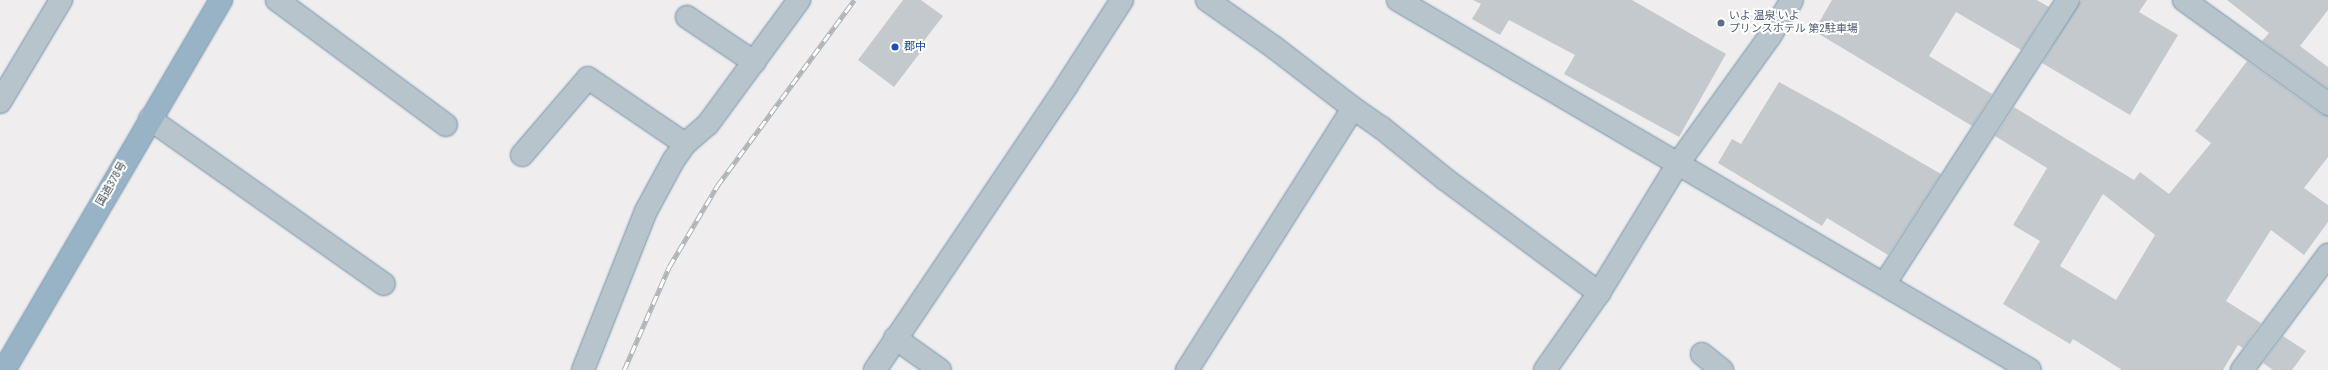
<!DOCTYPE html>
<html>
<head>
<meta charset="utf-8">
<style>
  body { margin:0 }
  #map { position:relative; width:2328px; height:370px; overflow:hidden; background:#f0edee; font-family:"Roboto Condensed","Noto Sans JP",sans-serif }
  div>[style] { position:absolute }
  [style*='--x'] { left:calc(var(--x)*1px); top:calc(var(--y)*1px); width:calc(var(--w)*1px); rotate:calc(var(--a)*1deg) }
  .building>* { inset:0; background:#c4c9ce }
  .roads { filter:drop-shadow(0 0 1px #6e90aa) drop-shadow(0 0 1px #6e90aa) }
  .minor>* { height:22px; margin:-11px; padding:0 11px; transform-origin:11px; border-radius:11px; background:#b8c4cb }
  .trunk>* { height:22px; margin:-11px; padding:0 11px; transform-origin:11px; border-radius:11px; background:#98b2c6 }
  .rail>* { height:4.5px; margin-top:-2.25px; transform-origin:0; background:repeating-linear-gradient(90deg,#fff 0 9px,#afb4b8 0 18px); box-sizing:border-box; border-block:1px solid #afb4b8 }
  .dots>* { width:11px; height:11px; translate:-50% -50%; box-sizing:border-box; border:2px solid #fff; border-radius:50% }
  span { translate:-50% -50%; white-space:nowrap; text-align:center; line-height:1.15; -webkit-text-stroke:4px #fff; paint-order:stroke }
  .service-label { font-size:11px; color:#4e5e75 }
  .left { translate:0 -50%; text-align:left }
  .transit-label { font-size:11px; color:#164399 }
  .street-label { font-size:11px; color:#45535c }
</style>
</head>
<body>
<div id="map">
  <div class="building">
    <div style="clip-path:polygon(903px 0,921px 0,943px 16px,920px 46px,923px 49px,894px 87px,858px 60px)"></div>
    <div style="clip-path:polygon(1473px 0,1632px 0,1726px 54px,1679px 137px,1564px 74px,1575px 55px,1509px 20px,1500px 35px,1472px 19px,1481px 4px)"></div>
    <div style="clip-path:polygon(1832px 0,2037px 0,2049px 7px,2021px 50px,1956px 12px,1929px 56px,1992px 94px,1972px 126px,1814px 31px)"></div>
    <div style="clip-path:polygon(2081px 0,2147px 0,2139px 12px,2178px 35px,2130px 115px,2042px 63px)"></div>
    <div style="clip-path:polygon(2227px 0,2328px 0,2328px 10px,2300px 46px,2328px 67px,2328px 89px,2262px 41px,2269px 33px)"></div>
    <div style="clip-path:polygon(evenodd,2247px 61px,2321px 114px,2328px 116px,2328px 157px,2304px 188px,2328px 205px,2328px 222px,2304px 255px,2271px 230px,2226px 301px,2261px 323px,2243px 348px,2238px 345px,2223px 370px,2122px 370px,2073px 339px,2070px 344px,2003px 304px,2040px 241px,2013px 225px,2047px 168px,1995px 136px,2014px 107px,2134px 180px,2140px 172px,2169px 194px,2211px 143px,2195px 131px,2247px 61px,2103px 194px,2155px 235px,2116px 300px,2060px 266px,2103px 194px)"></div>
    <div style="clip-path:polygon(1779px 82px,1841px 116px,1941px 174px,1888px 255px,1827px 218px,1822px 226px,1718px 163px,1732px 139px,1741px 144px)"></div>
    <div style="clip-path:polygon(2283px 336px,2306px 351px,2292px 370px,2273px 370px,2263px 363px)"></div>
  </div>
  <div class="roads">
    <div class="minor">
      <div style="--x:277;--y:0;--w:210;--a:36.5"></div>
      <div style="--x:1207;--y:0;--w:83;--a:35.2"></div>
      <div style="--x:1275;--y:48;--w:98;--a:37.6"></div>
      <div style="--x:1353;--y:108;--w:35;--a:35"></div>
      <div style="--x:1382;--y:128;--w:81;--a:39"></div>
      <div style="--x:1445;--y:179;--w:192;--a:36.5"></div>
      <div style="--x:1398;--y:0;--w:732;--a:30.35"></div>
      <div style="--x:2184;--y:0;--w:178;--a:35.8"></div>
      <div style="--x:687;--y:17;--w:81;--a:33.9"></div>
      <div style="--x:0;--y:102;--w:119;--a:-59.1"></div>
      <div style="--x:150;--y:119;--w:286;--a:35.2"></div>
      <div style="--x:522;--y:155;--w:101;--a:-49.4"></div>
      <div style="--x:588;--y:78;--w:117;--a:34.2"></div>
      <div style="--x:1885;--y:283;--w:337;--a:-57.1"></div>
      <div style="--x:895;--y:338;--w:55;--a:35.4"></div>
      <div style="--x:1702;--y:354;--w:26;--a:39"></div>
      <div style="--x:583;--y:370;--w:171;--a:-68.4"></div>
      <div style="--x:646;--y:211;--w:57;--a:-61.6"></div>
      <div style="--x:673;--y:161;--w:21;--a:-55"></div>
      <div style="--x:685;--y:144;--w:30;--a:-41"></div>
      <div style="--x:708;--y:124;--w:154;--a:-53.7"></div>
      <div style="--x:875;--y:370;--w:344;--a:-56"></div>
      <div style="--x:1067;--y:85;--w:101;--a:-57.1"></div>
      <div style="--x:1187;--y:370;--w:310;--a:-57.6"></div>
      <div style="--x:1545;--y:370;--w:94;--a:-55"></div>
      <div style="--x:1599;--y:293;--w:150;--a:-58.6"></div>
      <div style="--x:1677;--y:165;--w:159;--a:-54.2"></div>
      <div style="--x:1770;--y:36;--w:42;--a:-58.6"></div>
      <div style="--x:2242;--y:370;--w:144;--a:-53.2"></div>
    </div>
    <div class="trunk">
      <div style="--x:4;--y:370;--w:429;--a:-59.6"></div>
    </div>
  </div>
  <div class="rail">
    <div style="--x:624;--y:370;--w:112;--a:-66.4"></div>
    <div style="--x:669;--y:267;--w:94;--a:-59.3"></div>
    <div style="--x:717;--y:186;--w:231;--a:-53.6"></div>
  </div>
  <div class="dots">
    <div style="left:1721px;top:23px;background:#5c6f8a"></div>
    <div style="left:895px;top:47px;background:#1a4fb4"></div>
  </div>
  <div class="service-label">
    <span class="left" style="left:1729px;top:23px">いよ 温泉 いよ<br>プリンスホテル 第2駐車場</span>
  </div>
  <div class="transit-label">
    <span class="left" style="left:904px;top:47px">郡中</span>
  </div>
  <div class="street-label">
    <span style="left:112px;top:184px;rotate:-60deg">国道378号</span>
  </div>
</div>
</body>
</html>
